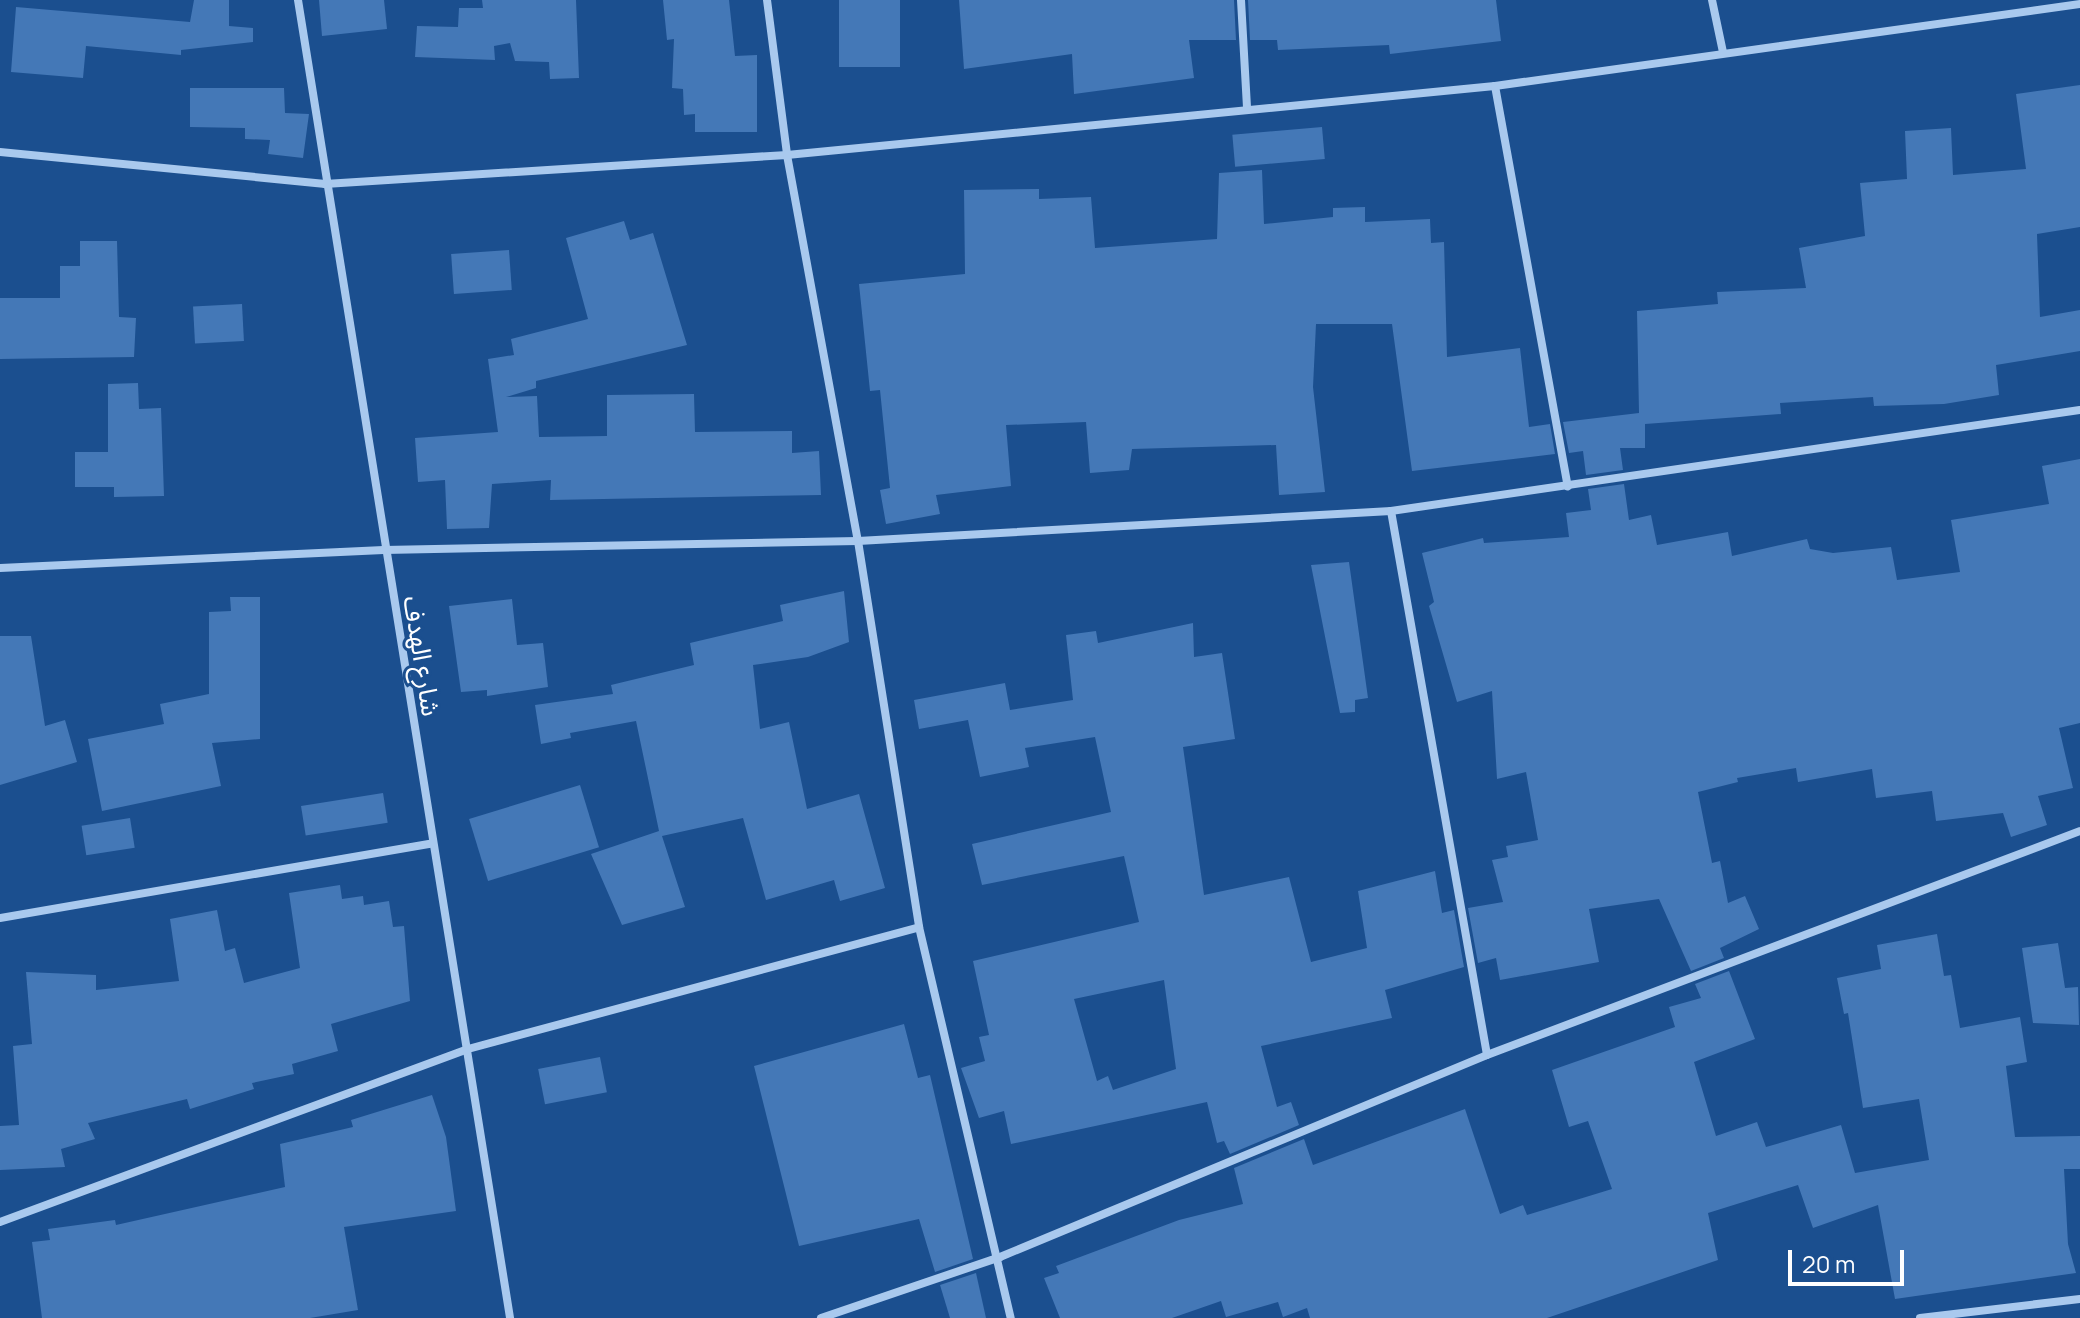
<!DOCTYPE html>
<html>
<head>
<meta charset="utf-8">
<style>
  body { margin:0 }
  #map { position:relative; width:2080px; height:1318px; overflow:hidden; background:#1b4f8f; font-family:Manrope,"Noto Sans Arabic",sans-serif }
  div>[style] { position:absolute }
  [style*='--x'] { left:calc(var(--x)*1px); top:calc(var(--y)*1px); width:calc(var(--w)*1px); rotate:calc(var(--a)*1deg) }
  .building>* { inset:0; background:#4478b7; transform-origin:0 0 }
  .street>* { height:8px; margin:-4px; padding:0 4px; transform-origin:4px; border-radius:4px; background:#a9c9ee }
  span { translate:-50% -50%; white-space:nowrap; text-align:center; line-height:1.15; -webkit-text-stroke:6px #1b4f8f; paint-order:stroke }
  .street-label { font-size:26px; color:#fff }
  .scale { position:absolute; left:1788px; top:1250px; width:116px; height:36px; box-sizing:border-box; border:4px solid #fff; border-top:0; padding-left:10px; font-size:24px; line-height:28px; white-space:nowrap; color:#fff; -webkit-text-stroke:6px #1b4f8f; paint-order:stroke }
</style>
</head>
<body>
<div id="map">
  <div class="building">
    <div style="clip-path:polygon(194px 0,229px 0,229px 26px,253px 28px,253px 42px,181px 50px,181px 55px,86px 46px,83px 78px,11px 72px,16px 7px,190px 22px)"></div>
    <div style="clip-path:polygon(319px 0,384px 0,387px 29px,322px 36px)"></div>
    <div style="clip-path:polygon(482px 0,576px 0,579px 78px,550px 79px,549px 62px,515px 61px,510px 43px,494px 46px,495px 60px,415px 57px,417px 26px,458px 27px,459px 8px,483px 8px)"></div>
    <div style="clip-path:polygon(663px 0,729px 0,735px 56px,757px 55px,757px 132px,695px 132px,695px 114px,684px 115px,683px 89px,672px 88px,674px 39px,667px 40px)"></div>
    <div style="left:839px;top:0;width:61px;height:67px"></div>
    <div style="clip-path:polygon(959px 0,1234px 0,1236px 40px,1189px 40px,1194px 78px,1074px 94px,1072px 54px,964px 69px)"></div>
    <div style="clip-path:polygon(1248px 0,1496px 0,1501px 41px,1390px 54px,1389px 45px,1278px 50px,1277px 40px,1250px 40px)"></div>
    <div style="clip-path:polygon(2080px 85px,2080px 227px,2037px 234px,2040px 317px,2080px 310px,2080px 351px,1996px 365px,1999px 395px,1944px 404px,1874px 406px,1873px 397px,1780px 403px,1781px 414px,1645px 424px,1645px 448px,1620px 448px,1623px 470px,1586px 475px,1583px 451px,1569px 453px,1563px 422px,1639px 413px,1637px 311px,1718px 304px,1717px 292px,1806px 288px,1799px 248px,1865px 236px,1860px 183px,1907px 179px,1905px 131px,1951px 128px,1953px 175px,2026px 169px,2016px 94px)"></div>
    <div style="clip-path:polygon(190px 88px,284px 88px,285px 113px,309px 114px,303px 158px,268px 154px,270px 140px,245px 139px,245px 128px,190px 127px)"></div>
    <div style="left:1322px;top:127px;width:32px;height:90px;rotate:85deg"></div>
    <div style="clip-path:polygon(1262px 170px,1264px 224px,1333px 217px,1333px 208px,1365px 207px,1365px 222px,1430px 219px,1431px 243px,1444px 242px,1447px 357px,1520px 348px,1529px 427px,1550px 424px,1555px 454px,1412px 471px,1392px 324px,1316px 324px,1313px 387px,1325px 492px,1279px 495px,1276px 445px,1132px 449px,1129px 470px,1090px 473px,1086px 422px,1006px 425px,1011px 486px,936px 495px,940px 514px,886px 524px,880px 490px,890px 488px,880px 390px,870px 391px,859px 284px,965px 274px,964px 190px,1039px 189px,1039px 199px,1091px 197px,1095px 248px,1217px 239px,1219px 173px)"></div>
    <div style="clip-path:polygon(624px 221px,630px 240px,653px 233px,687px 345px,536px 381px,536px 388px,506px 397px,537px 396px,539px 437px,607px 436px,607px 395px,694px 394px,695px 432px,792px 431px,792px 453px,819px 451px,821px 495px,550px 500px,551px 480px,492px 484px,489px 528px,447px 529px,445px 480px,418px 482px,415px 438px,498px 432px,488px 359px,514px 355px,511px 339px,588px 319px,566px 238px)"></div>
    <div style="clip-path:polygon(80px 241px,117px 241px,119px 317px,136px 318px,134px 357px,0 359px,0 298px,60px 298px,60px 266px,80px 266px)"></div>
    <div style="left:509px;top:250px;width:40px;height:58px;rotate:86deg"></div>
    <div style="left:242px;top:304px;width:37px;height:49px;rotate:87deg"></div>
    <div style="clip-path:polygon(138px 383px,139px 409px,161px 408px,164px 496px,114px 497px,114px 487px,75px 487px,75px 452px,108px 452px,108px 384px)"></div>
    <div style="clip-path:polygon(2080px 459px,2080px 723px,2059px 728px,2073px 788px,2038px 796px,2047px 825px,2011px 837px,2003px 813px,1936px 821px,1932px 791px,1876px 798px,1872px 769px,1798px 782px,1796px 768px,1737px 778px,1738px 782px,1698px 792px,1712px 863px,1720px 861px,1728px 903px,1745px 896px,1759px 929px,1720px 948px,1724px 958px,1691px 971px,1659px 899px,1589px 909px,1599px 962px,1500px 980px,1496px 958px,1478px 963px,1468px 908px,1503px 902px,1492px 860px,1508px 857px,1506px 846px,1538px 840px,1526px 772px,1497px 779px,1492px 691px,1457px 702px,1429px 606px,1434px 602px,1422px 553px,1483px 538px,1484px 543px,1569px 537px,1566px 513px,1591px 510px,1588px 489px,1624px 484px,1629px 520px,1651px 515px,1657px 545px,1728px 532px,1732px 556px,1807px 539px,1810px 549px,1833px 553px,1891px 547px,1897px 580px,1960px 572px,1951px 520px,2049px 504px,2042px 466px)"></div>
    <div style="clip-path:polygon(1349px 562px,1368px 698px,1355px 700px,1355px 712px,1340px 713px,1311px 565px)"></div>
    <div style="clip-path:polygon(844px 591px,849px 642px,808px 657px,753px 665px,760px 729px,789px 722px,807px 809px,859px 794px,885px 888px,840px 901px,834px 880px,766px 900px,743px 818px,662px 836px,685px 907px,622px 925px,591px 854px,659px 831px,636px 721px,570px 733px,571px 738px,541px 744px,535px 705px,613px 694px,611px 685px,694px 665px,690px 643px,783px 621px,780px 605px)"></div>
    <div style="clip-path:polygon(230px 597px,260px 597px,260px 739px,212px 743px,221px 786px,102px 811px,88px 739px,164px 724px,160px 704px,209px 694px,209px 612px,231px 611px)"></div>
    <div style="clip-path:polygon(512px 599px,517px 645px,543px 643px,548px 687px,487px 696px,487px 690px,461px 692px,449px 606px)"></div>
    <div style="clip-path:polygon(evenodd,1193px 623px,1194px 657px,1222px 653px,1235px 739px,1183px 747px,1204px 895px,1289px 877px,1311px 962px,1367px 948px,1358px 891px,1435px 871px,1442px 913px,1454px 910px,1464px 967px,1385px 990px,1392px 1018px,1261px 1046px,1277px 1107px,1291px 1102px,1299px 1125px,1230px 1154px,1224px 1141px,1217px 1143px,1207px 1102px,1011px 1144px,1004px 1111px,979px 1118px,961px 1068px,985px 1061px,979px 1037px,989px 1035px,973px 961px,1139px 922px,1124px 856px,982px 885px,972px 844px,1111px 812px,1095px 737px,1025px 748px,1029px 767px,980px 777px,968px 720px,919px 729px,914px 700px,1005px 683px,1010px 710px,1073px 700px,1066px 635px,1096px 631px,1098px 643px,1193px 623px,1164px 980px,1176px 1069px,1113px 1090px,1108px 1076px,1097px 1081px,1074px 999px,1164px 980px)"></div>
    <div style="clip-path:polygon(0 636px,31px 636px,45px 726px,65px 720px,77px 762px,0 785px)"></div>
    <div style="left:580px;top:785px;width:65px;height:116px;rotate:73deg"></div>
    <div style="left:383px;top:793px;width:30px;height:83px;rotate:81deg"></div>
    <div style="left:130px;top:818px;width:30px;height:49px;rotate:81deg"></div>
    <div style="clip-path:polygon(340px 885px,342px 899px,363px 896px,364px 905px,389px 901px,393px 927px,404px 926px,410px 1001px,331px 1024px,338px 1051px,292px 1064px,294px 1074px,252px 1083px,254px 1089px,190px 1109px,187px 1099px,88px 1123px,95px 1139px,61px 1149px,65px 1167px,0 1170px,0 1126px,19px 1125px,13px 1046px,32px 1044px,26px 972px,96px 975px,96px 990px,179px 981px,170px 919px,217px 910px,225px 951px,235px 948px,244px 983px,300px 968px,289px 893px)"></div>
    <div style="clip-path:polygon(1937px 934px,1944px 976px,1951px 975px,1960px 1028px,2020px 1017px,2027px 1062px,2006px 1066px,2015px 1137px,2080px 1136px,2080px 1169px,2064px 1169px,2068px 1244px,2076px 1273px,1895px 1299px,1878px 1205px,1813px 1228px,1798px 1185px,1708px 1213px,1718px 1260px,1547px 1318px,1310px 1318px,1307px 1308px,1283px 1317px,1278px 1302px,1226px 1317px,1221px 1301px,1172px 1318px,1060px 1318px,1044px 1278px,1059px 1273px,1056px 1266px,1179px 1220px,1243px 1204px,1234px 1168px,1304px 1139px,1313px 1165px,1465px 1109px,1500px 1214px,1523px 1205px,1527px 1215px,1612px 1189px,1588px 1121px,1569px 1127px,1552px 1070px,1675px 1027px,1669px 1007px,1701px 998px,1695px 984px,1729px 971px,1755px 1039px,1694px 1062px,1716px 1136px,1757px 1122px,1766px 1147px,1841px 1125px,1855px 1173px,1929px 1160px,1919px 1099px,1863px 1108px,1848px 1013px,1844px 1014px,1837px 978px,1881px 969px,1877px 945px)"></div>
    <div style="clip-path:polygon(2058px 943px,2065px 988px,2078px 987px,2079px 1025px,2033px 1023px,2022px 948px)"></div>
    <div style="clip-path:polygon(904px 1024px,918px 1078px,930px 1075px,973px 1259px,935px 1272px,919px 1219px,799px 1246px,754px 1066px)"></div>
    <div style="left:600px;top:1057px;width:36px;height:63px;rotate:79deg"></div>
    <div style="clip-path:polygon(432px 1095px,446px 1137px,456px 1211px,344px 1227px,358px 1310px,310px 1318px,42px 1318px,32px 1242px,50px 1240px,48px 1229px,115px 1220px,116px 1225px,285px 1187px,280px 1144px,353px 1127px,351px 1120px)"></div>
    <div style="clip-path:polygon(976px 1273px,986px 1318px,950px 1318px,940px 1285px)"></div>
  </div>
  <div class="street">
    <div style="--x:298;--y:0;--w:1335;--a:80.86"></div>
    <div style="--x:767;--y:0;--w:156;--a:82.6"></div>
    <div style="--x:787;--y:155;--w:392;--a:79.6"></div>
    <div style="--x:858;--y:541;--w:391;--a:81"></div>
    <div style="--x:919;--y:927;--w:402;--a:76.8"></div>
    <div style="--x:1241;--y:0;--w:108;--a:86.8"></div>
    <div style="--x:1712;--y:0;--w:53;--a:78.1"></div>
    <div style="--x:1495;--y:86;--w:407;--a:79.7"></div>
    <div style="--x:0;--y:152;--w:327;--a:5.6"></div>
    <div style="--x:325;--y:184;--w:463;--a:-3.6"></div>
    <div style="--x:787;--y:155;--w:711;--a:-5.57"></div>
    <div style="--x:1495;--y:86;--w:591;--a:-7.98"></div>
    <div style="--x:1391;--y:511;--w:552;--a:79.99"></div>
    <div style="--x:0;--y:568;--w:384;--a:-2.7"></div>
    <div style="--x:384;--y:550;--w:474;--a:-1.1"></div>
    <div style="--x:858;--y:541;--w:534;--a:-3.22"></div>
    <div style="--x:1391;--y:511;--w:696;--a:-8.34"></div>
    <div style="--x:0;--y:918;--w:438;--a:-9.8"></div>
    <div style="--x:0;--y:1222;--w:499;--a:-20.3"></div>
    <div style="--x:468;--y:1049;--w:467;--a:-15.1"></div>
    <div style="--x:821;--y:1318;--w:189;--a:-18.8"></div>
    <div style="--x:1000;--y:1257;--w:527;--a:-22.53"></div>
    <div style="--x:1487;--y:1055;--w:634;--a:-20.69"></div>
    <div style="--x:1920;--y:1318;--w:161;--a:-6.8"></div>
  </div>
  <div class="street-label">
    <span style="left:422px;top:656px;rotate:81deg">شارع الهدف</span>
  </div>
  <div class="scale">20 m</div>
</div>
</body>
</html>
